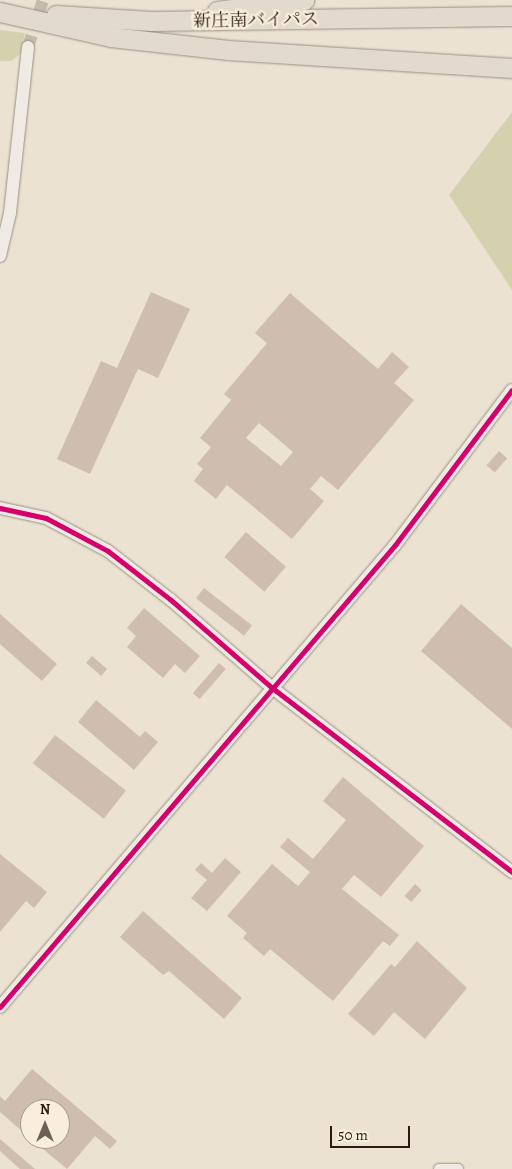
<!DOCTYPE html>
<html>
<head>
<meta charset="utf-8">
<style>
  body { margin:0 }
  #map { position:relative; width:512px; height:1169px; overflow:hidden; background:#ece2d2; font-family:Alegreya,"Noto Serif JP",serif }
  div>[style] { position:absolute }
  [style*='--x'] { left:calc(var(--x)*1px); top:calc(var(--y)*1px); width:calc(var(--w)*1px); rotate:calc(var(--a)*1deg) }
  .green>* { inset:0; background:#d4d1af }
  .building>* { inset:0; background:#cfbdb0; transform-origin:0 0 }
  .tertiary-tunnel>* { height:12px; margin-top:-6px; transform-origin:0; background:repeating-linear-gradient(90deg,#c6baac 0 12px,transparent 0 18px) }
  .roads { filter:drop-shadow(0 0 1px #989187) drop-shadow(0 0 1px #989187) }
  .minor>* { height:10px; margin:-5px; padding:0 5px; transform-origin:5px; border-radius:5px; background:#efeae2 }
  .tertiary>* { height:12px; margin:-6px; padding:0 6px; transform-origin:6px; border-radius:6px; background:#efeae2 }
  .motorway>* { height:19px; margin:-9.5px; padding:0 9.5px; transform-origin:9.5px; border-radius:9.5px; background:#e2dacc }
  .cycleway>* { height:5px; margin:-2.5px; padding:0 2.5px; transform-origin:2.5px; border-radius:2.5px; background:#d6006c }
  span { translate:-50% -50%; white-space:nowrap; text-align:center; line-height:1.15; -webkit-text-stroke:4.5px #f9eedb; paint-order:stroke }
  .street-label { font-size:18px; color:#2c1a12 }
  .north { position:absolute; left:20px; top:1099px; width:50px; height:50px; box-sizing:border-box; background:#f9eedb; border:1px solid #a7998b; border-radius:50%; rotate:0deg; font-size:14px; font-weight:700; line-height:20px; text-align:center; color:#2c1a12 }
  .north::after { content:''; display:block; margin:auto; width:18px; height:22px; background:#6f6055; clip-path:polygon(50% 0,100% 100%,50% 72%,0 100%) }
  .scale { position:absolute; left:330px; top:1126px; width:80px; height:22px; box-sizing:border-box; border:2px solid #2c1a12; border-top:0; padding-left:6px; font-size:15px; line-height:18px; white-space:nowrap; color:#2c1a12; -webkit-text-stroke:4px #f9eedb; paint-order:stroke }
</style>
</head>
<body>
<div id="map">
  <div class="green">
    <div style="clip-path:polygon(0 30px,25px 33px,20px 54px,11px 61px,0 61px)"></div>
    <div style="clip-path:polygon(512px 112px,512px 290px,449px 195px)"></div>
  </div>
  <div class="building">
    <div style="clip-path:polygon(151px 292px,190px 309px,158px 378px,138px 369px,90px 474px,57px 459px,101px 361px,117px 368px)"></div>
    <div style="clip-path:polygon(evenodd,290px 293px,378px 369px,392px 352px,409px 367px,394px 383px,414px 400px,338px 490px,321px 476px,310px 489px,324px 501px,292px 539px,227px 485px,216px 499px,194px 481px,203px 469px,197px 464px,211px 447px,200px 438px,231px 400px,224px 394px,267px 343px,255px 333px,290px 293px,259px 423px,293px 452px,281px 466px,246px 438px,259px 423px)"></div>
    <div style="left:499px;top:451px;width:11px;height:19px;rotate:41deg"></div>
    <div style="left:246px;top:532px;width:53px;height:33px;rotate:41deg"></div>
    <div style="left:204px;top:588px;width:61px;height:13px;rotate:38deg"></div>
    <div style="clip-path:polygon(461px 604px,512px 648px,512px 729px,421px 651px)"></div>
    <div style="clip-path:polygon(144px 608px,200px 656px,185px 673px,175px 664px,163px 678px,127px 647px,136px 636px,127px 628px)"></div>
    <div style="clip-path:polygon(0 614px,57px 664px,42px 681px,0 644px)"></div>
    <div style="left:92px;top:656px;width:20px;height:9px;rotate:41deg"></div>
    <div style="left:219px;top:663px;width:9px;height:40px;rotate:41deg"></div>
    <div style="clip-path:polygon(96px 700px,140px 737px,145px 731px,158px 742px,134px 770px,78px 722px)"></div>
    <div style="left:55px;top:735px;width:90px;height:36px;rotate:38deg"></div>
    <div style="clip-path:polygon(343px 777px,424px 846px,381px 897px,354px 875px,342px 889px,399px 935px,390px 946px,383px 941px,333px 1001px,270px 949px,264px 956px,243px 938px,247px 933px,227px 916px,272px 864px,298px 886px,310px 872px,280px 847px,288px 838px,313px 859px,346px 820px,323px 801px)"></div>
    <div style="clip-path:polygon(0 854px,47px 892px,34px 908px,26px 901px,0 932px)"></div>
    <div style="clip-path:polygon(225px 858px,241px 872px,207px 911px,191px 898px,207px 880px,195px 870px,201px 863px,212px 873px)"></div>
    <div style="left:415px;top:884px;width:9px;height:16px;rotate:41deg"></div>
    <div style="clip-path:polygon(143px 911px,242px 998px,224px 1019px,169px 971px,163px 975px,120px 937px)"></div>
    <div style="clip-path:polygon(417px 941px,467px 988px,425px 1039px,394px 1012px,374px 1036px,348px 1014px,391px 964px,395px 967px)"></div>
    <div style="clip-path:polygon(32px 1069px,117px 1141px,110px 1149px,95px 1136px,67px 1169px,31px 1139px,60px 1139px,60px 1109px,30px 1109px,30px 1138px,0 1112px,0 1096px,5px 1101px)"></div>
    <div style="clip-path:polygon(0 1139px,35px 1169px,20px 1169px,11px 1161px,0 1151px)"></div>
  </div>
  <div class="tertiary-tunnel">
    <div style="--x:28;--y:47;--w:49;--a:-72.3"></div>
  </div>
  <div class="roads">
    <div class="minor">
      <div style="--x:439;--y:1169;--w:19;--a:0"></div>
    </div>
    <div class="tertiary">
      <div style="--x:0;--y:256;--w:44;--a:-76.9"></div>
      <div style="--x:10;--y:213;--w:167;--a:-83.8"></div>
      <div style="--x:0;--y:508;--w:47;--a:12.3"></div>
      <div style="--x:46;--y:518;--w:70;--a:28"></div>
      <div style="--x:108;--y:551;--w:80;--a:37.9"></div>
      <div style="--x:171;--y:600;--w:133;--a:41"></div>
      <div style="--x:271;--y:687;--w:304;--a:37.5"></div>
      <div style="--x:0;--y:1007;--w:608;--a:-49.47"></div>
      <div style="--x:395;--y:545;--w:194;--a:-53"></div>
    </div>
    <div class="motorway">
      <div style="--x:217;--y:11;--w:88;--a:-7.2"></div>
      <div style="--x:0;--y:12;--w:114;--a:12.7"></div>
      <div style="--x:111;--y:37;--w:118;--a:6.3"></div>
      <div style="--x:228;--y:50;--w:285;--a:3.6"></div>
      <div style="--x:56;--y:15;--w:95;--a:3.6"></div>
      <div style="--x:151;--y:21;--w:361;--a:-0.8"></div>
    </div>
  </div>
  <div class="cycleway">
    <div style="--x:0;--y:508;--w:47;--a:12.3"></div>
    <div style="--x:46;--y:518;--w:70;--a:28"></div>
    <div style="--x:108;--y:551;--w:80;--a:37.9"></div>
    <div style="--x:171;--y:600;--w:133;--a:41"></div>
    <div style="--x:271;--y:687;--w:304;--a:37.5"></div>
    <div style="--x:0;--y:1007;--w:608;--a:-49.47"></div>
    <div style="--x:395;--y:545;--w:194;--a:-53"></div>
  </div>
  <div class="street-label">
    <span style="left:256px;top:20px;rotate:-1deg">新庄南バイパス</span>
  </div>
  <div class="north">N</div>
  <div class="scale">50 m</div>
</div>
</body>
</html>
